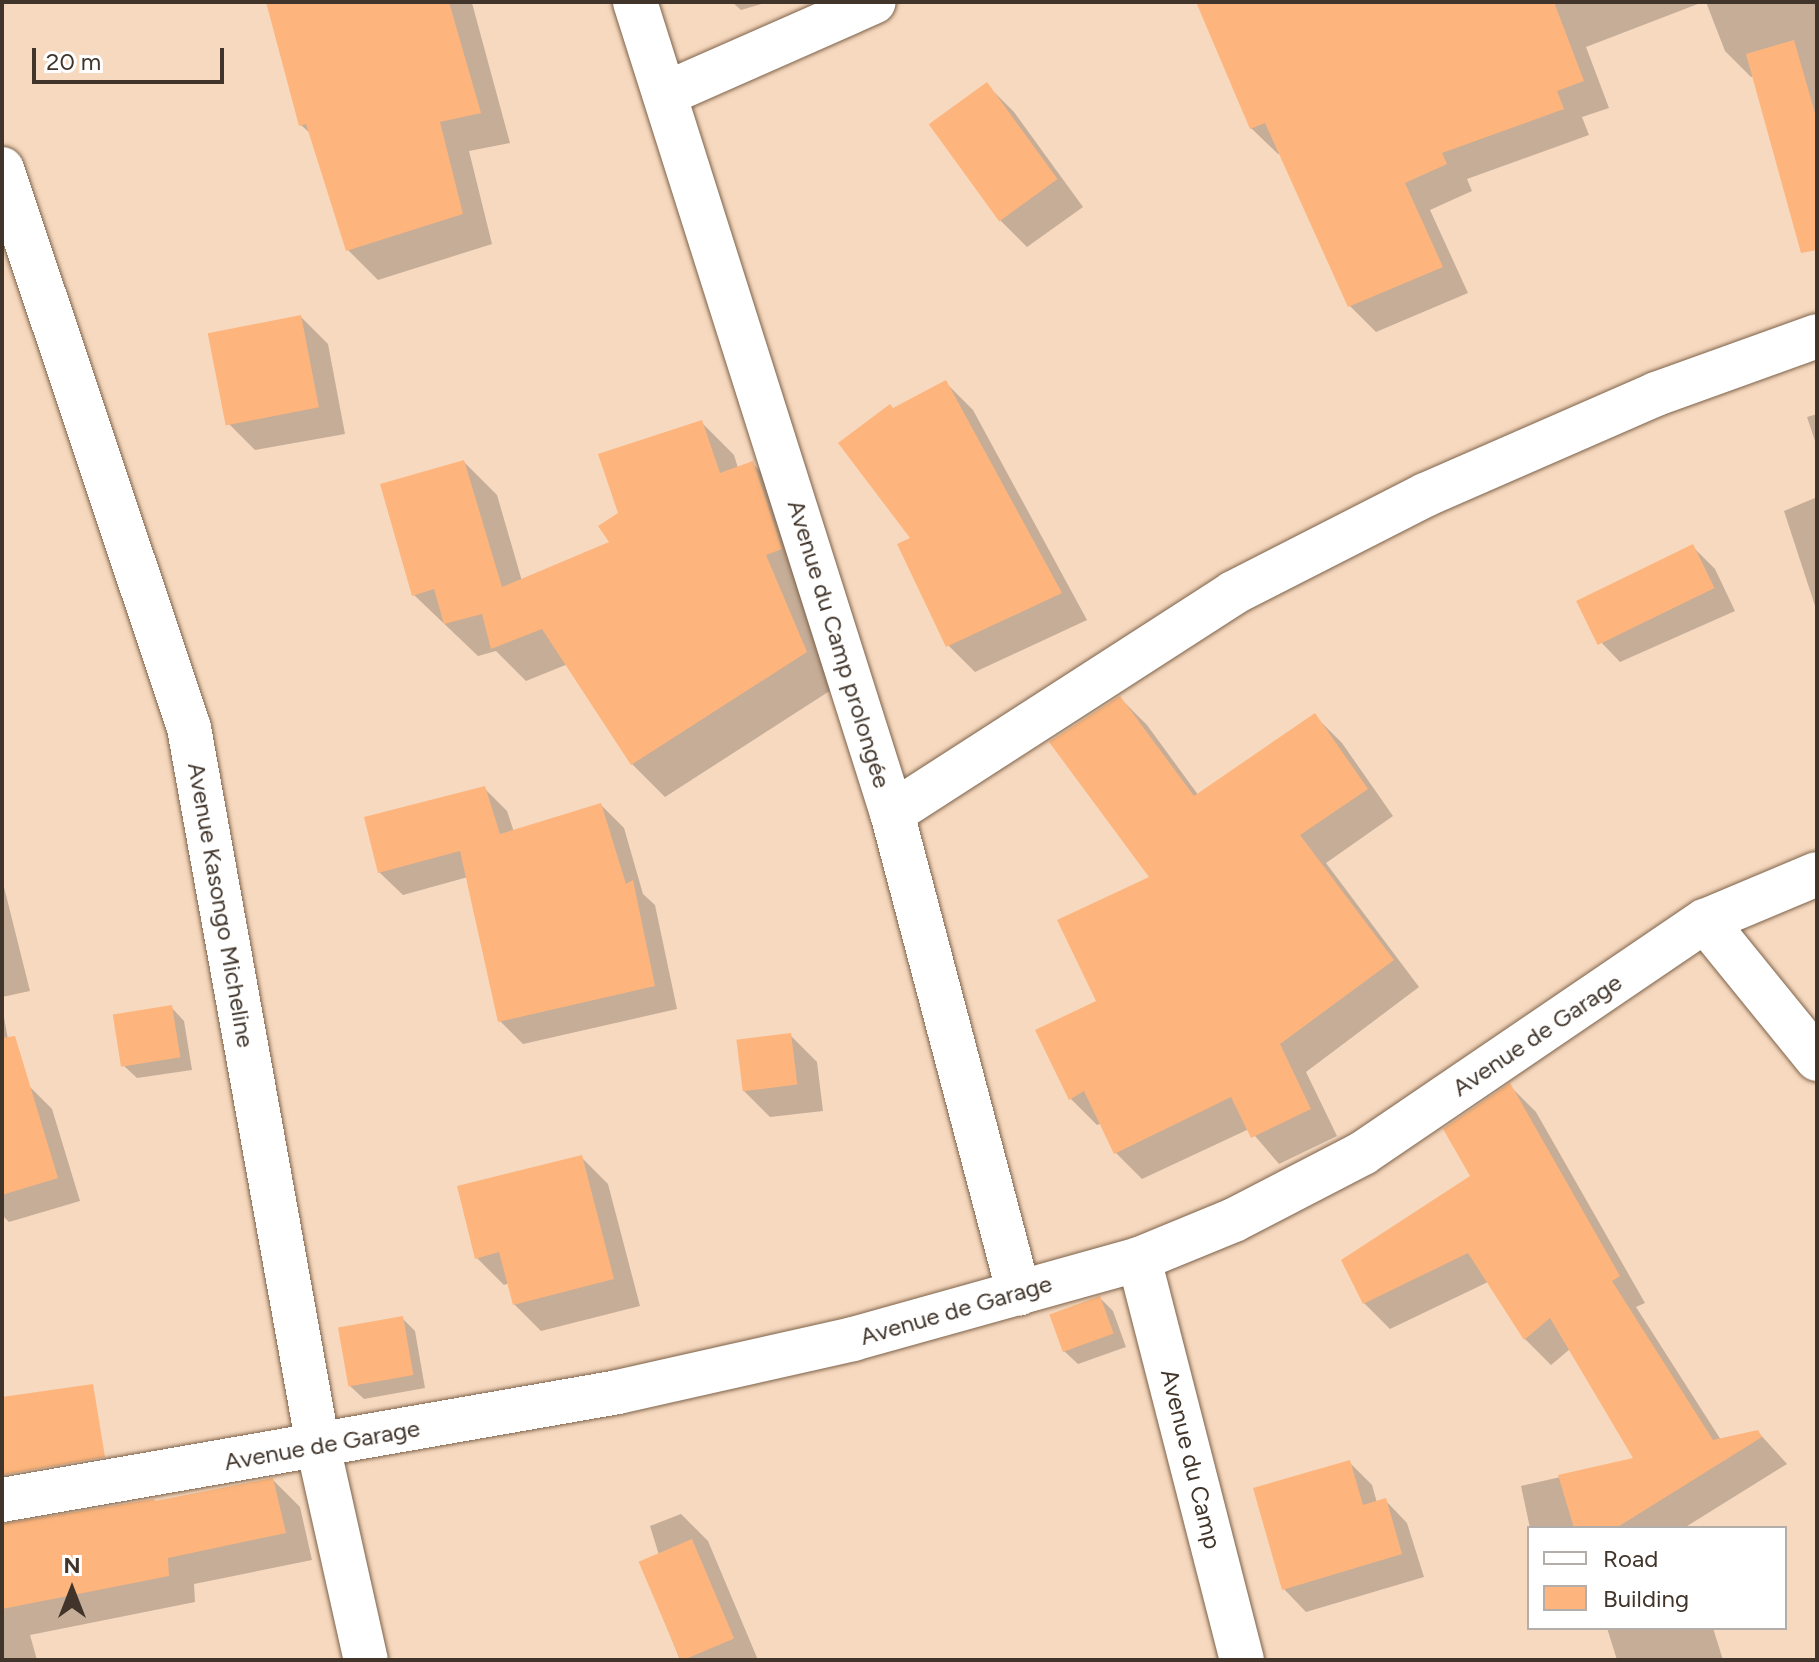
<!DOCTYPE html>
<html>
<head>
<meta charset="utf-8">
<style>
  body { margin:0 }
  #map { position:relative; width:1819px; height:1662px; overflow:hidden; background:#f7d9bf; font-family:Figtree,sans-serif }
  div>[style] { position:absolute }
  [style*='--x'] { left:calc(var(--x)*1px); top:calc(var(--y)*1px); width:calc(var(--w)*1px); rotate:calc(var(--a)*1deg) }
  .shadow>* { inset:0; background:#0003 }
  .building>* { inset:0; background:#fdb57d; transform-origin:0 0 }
  .roads { filter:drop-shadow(0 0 2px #7c624a) drop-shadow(0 0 2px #7c624a) }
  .minor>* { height:44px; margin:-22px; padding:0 22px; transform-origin:22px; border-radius:22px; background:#fff }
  span { translate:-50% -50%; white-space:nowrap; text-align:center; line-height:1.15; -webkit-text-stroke:6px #fff; paint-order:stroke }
  .street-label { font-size:24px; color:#41352b }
  .frame { position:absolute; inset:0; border:4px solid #41352b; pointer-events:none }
  .legend { position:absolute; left:1527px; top:1526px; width:260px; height:104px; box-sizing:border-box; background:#fff; border:2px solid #b3aeaa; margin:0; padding:10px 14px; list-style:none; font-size:24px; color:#41352b }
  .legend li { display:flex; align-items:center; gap:16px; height:40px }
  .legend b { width:40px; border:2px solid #b3aeaa }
  .north { position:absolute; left:32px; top:1550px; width:80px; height:80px; -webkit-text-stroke:6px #fff; paint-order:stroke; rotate:0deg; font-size:22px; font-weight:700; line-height:32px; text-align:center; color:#41352b }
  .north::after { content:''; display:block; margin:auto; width:28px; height:36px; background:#41352b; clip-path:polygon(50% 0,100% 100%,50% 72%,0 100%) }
  .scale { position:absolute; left:32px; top:48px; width:192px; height:36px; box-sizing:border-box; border:4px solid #41352b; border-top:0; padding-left:10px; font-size:24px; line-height:28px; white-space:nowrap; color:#41352b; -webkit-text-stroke:6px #fff; paint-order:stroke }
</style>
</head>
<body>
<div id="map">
  <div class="shadow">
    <div style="clip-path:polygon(268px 2px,472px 3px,510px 143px,469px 151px,492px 244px,378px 280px,348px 250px,312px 135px,301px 125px)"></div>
    <div style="clip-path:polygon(732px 2px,768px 2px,741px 10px)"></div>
    <div style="clip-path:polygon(1216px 2px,1703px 2px,1586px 47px,1609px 108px,1582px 117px,1589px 135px,1467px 179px,1472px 191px,1430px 210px,1468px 293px,1376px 332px,1350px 306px,1281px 153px,1278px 154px,1251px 128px)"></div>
    <div style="clip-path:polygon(1706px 2px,1817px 2px,1817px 236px,1754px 76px,1751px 77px,1725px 51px)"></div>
    <div style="clip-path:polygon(987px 85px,1014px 112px,1083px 207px,1027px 247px,1000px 220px,931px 125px)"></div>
    <div style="clip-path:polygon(301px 317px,328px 344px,345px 434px,255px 450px,228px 423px)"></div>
    <div style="clip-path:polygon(946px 383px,973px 410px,1087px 620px,975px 672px,948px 645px,913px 538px,894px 410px)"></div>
    <div style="clip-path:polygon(1817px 414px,1817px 447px,1807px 417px)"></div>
    <div style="clip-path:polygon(701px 422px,734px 455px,738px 468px,752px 463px,785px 496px,814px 582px,797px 587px,839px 685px,665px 797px,632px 764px,568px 664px,526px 681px,496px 651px,478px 656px,414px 595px,464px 462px,497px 495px,522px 581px,612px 543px,620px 514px)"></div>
    <div style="clip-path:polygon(1817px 497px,1817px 612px,1784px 511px)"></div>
    <div style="clip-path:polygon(1692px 546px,1715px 569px,1735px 611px,1620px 662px,1598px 639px)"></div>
    <div style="clip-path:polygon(1120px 698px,1147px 725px,1199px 796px,1315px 716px,1342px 743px,1393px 816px,1326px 863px,1419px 987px,1306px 1072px,1337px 1136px,1279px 1164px,1249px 1129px,1142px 1179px,1115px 1152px,1102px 1123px,1097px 1125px,1070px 1098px,1099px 1002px,1152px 878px)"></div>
    <div style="clip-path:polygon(484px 788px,507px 811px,514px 832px,601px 805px,624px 828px,643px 894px,655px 905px,677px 1009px,523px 1044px,500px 1021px,468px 877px,403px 895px,379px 872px)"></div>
    <div style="clip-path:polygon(2px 879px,30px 991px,2px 997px)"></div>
    <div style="clip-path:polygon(2px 1006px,17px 1090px,29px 1086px,52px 1109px,80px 1201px,9px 1222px,2px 1215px)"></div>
    <div style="clip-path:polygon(171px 1007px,184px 1021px,192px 1070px,137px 1078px,123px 1065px)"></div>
    <div style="clip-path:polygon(790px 1035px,817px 1062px,823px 1111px,770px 1117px,743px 1090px)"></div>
    <div style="clip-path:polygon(1510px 1086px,1536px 1112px,1645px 1303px,1636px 1307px,1721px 1440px,1758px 1432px,1787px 1464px,1684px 1528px,1530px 1528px,1521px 1486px,1636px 1460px,1570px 1349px,1551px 1365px,1525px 1339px,1488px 1282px,1390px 1329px,1364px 1303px,1473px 1177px)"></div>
    <div style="clip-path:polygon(581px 1157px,608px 1184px,640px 1306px,541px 1331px,514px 1304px,509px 1283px,504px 1285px,477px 1258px)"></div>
    <div style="clip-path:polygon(1100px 1298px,1113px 1311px,1126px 1347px,1078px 1364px,1064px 1351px)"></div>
    <div style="clip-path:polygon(402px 1318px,415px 1331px,425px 1388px,364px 1399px,350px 1386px)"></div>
    <div style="clip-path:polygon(1349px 1462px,1372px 1485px,1377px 1503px,1385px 1500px,1407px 1523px,1424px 1577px,1306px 1612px,1284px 1589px,1255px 1489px)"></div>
    <div style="clip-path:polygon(273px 1480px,300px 1507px,312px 1560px,194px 1584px,195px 1602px,30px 1635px,37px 1660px,2px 1660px,2px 1534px)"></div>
    <div style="clip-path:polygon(681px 1514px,708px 1541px,758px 1660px,680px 1660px,641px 1562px,659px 1555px,650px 1526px)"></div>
    <div style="clip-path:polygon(1607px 1628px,1713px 1628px,1723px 1660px,1617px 1660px)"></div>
  </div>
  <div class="building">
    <div style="clip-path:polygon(266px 2px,449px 2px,481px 113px,440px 122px,463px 214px,346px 251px,306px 124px,299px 126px)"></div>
    <div style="clip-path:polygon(1196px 2px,1554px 2px,1584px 81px,1557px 91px,1564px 109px,1442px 153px,1447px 164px,1405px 183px,1443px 267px,1348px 307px,1265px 123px,1250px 129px)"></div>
    <div style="clip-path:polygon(1794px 40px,1817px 120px,1817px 250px,1801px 253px,1746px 54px)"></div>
    <div style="left:987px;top:82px;width:120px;height:72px;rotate:54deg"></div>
    <div style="left:301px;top:315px;width:94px;height:95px;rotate:79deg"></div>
    <div style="clip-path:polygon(946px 380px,1062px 593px,946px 647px,897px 544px,910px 538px,838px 443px,890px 404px,893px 408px)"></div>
    <div style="clip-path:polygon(702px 420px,720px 473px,753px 461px,782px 549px,766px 555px,807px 652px,631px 765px,542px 629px,491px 649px,482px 614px,444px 624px,434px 589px,412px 596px,380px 484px,464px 460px,502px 587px,609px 542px,598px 526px,618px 513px,598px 454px)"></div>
    <div style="left:1693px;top:544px;width:49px;height:130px;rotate:64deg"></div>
    <div style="clip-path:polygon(1120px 696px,1194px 796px,1315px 713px,1368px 789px,1300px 835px,1394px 960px,1280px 1044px,1311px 1109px,1251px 1138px,1231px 1097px,1114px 1154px,1084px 1091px,1069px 1100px,1035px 1030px,1096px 1001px,1057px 920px,1149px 877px,1049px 742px)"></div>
    <div style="clip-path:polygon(485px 786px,500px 834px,601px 803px,626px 884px,633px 880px,655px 986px,498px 1022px,460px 851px,378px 873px,364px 817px)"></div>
    <div style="left:172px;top:1005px;width:53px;height:60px;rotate:81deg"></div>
    <div style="left:791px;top:1033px;width:52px;height:55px;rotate:83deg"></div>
    <div style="clip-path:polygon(15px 1036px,58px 1178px,2px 1195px,2px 1038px)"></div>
    <div style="clip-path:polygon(1510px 1083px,1620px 1276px,1612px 1281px,1713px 1440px,1758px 1430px,1762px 1437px,1616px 1528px,1574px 1528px,1558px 1475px,1633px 1458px,1550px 1318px,1524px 1340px,1468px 1253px,1363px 1304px,1341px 1260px,1470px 1176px,1443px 1129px)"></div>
    <div style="clip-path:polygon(582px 1155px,614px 1279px,513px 1305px,499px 1252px,475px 1259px,457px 1186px)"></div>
    <div style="left:1100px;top:1296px;width:40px;height:54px;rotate:70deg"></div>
    <div style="left:403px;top:1316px;width:60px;height:66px;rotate:80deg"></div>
    <div style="clip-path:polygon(93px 1384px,105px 1457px,2px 1475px,2px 1397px)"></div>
    <div style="clip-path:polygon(1350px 1460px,1363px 1505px,1386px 1498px,1402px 1554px,1282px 1590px,1253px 1488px)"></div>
    <div style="clip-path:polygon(273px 1478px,286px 1533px,168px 1558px,169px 1576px,2px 1609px,2px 1524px,154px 1499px,155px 1501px)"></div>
    <div style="left:692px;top:1539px;width:108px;height:58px;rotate:67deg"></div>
  </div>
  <div class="roads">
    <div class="minor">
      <div style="--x:635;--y:2;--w:851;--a:72.42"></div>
      <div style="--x:892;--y:813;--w:497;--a:75.2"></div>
      <div style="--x:665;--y:94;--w:228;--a:-23.8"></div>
      <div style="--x:2;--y:169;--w:589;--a:71.5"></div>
      <div style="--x:189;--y:728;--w:729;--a:79.81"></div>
      <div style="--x:318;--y:1446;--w:219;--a:77.4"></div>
      <div style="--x:892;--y:813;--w:406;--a:-32.8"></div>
      <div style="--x:1233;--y:593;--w:216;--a:-27"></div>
      <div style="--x:1425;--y:495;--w:252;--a:-23.6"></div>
      <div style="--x:1656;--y:394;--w:171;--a:-19.8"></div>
      <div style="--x:1705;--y:921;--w:178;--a:50.9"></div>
      <div style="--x:1139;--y:1259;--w:414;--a:75.6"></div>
      <div style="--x:2;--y:1500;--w:625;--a:-9.94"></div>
      <div style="--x:618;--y:1392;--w:241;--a:-12.7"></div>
      <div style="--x:853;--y:1339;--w:297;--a:-15.6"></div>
      <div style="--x:1139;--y:1259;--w:103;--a:-22.3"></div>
      <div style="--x:1234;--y:1220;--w:145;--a:-27.4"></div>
      <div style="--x:1363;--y:1153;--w:413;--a:-34.2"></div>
      <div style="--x:1705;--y:921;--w:121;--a:-22.8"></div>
    </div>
  </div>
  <div class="street-label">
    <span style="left:839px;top:644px;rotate:73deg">Avenue du Camp prolongée</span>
    <span style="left:221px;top:905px;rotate:80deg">Avenue Kasongo Micheline</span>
    <span style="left:1537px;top:1035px;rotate:-34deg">Avenue de Garage</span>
    <span style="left:956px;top:1310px;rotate:-16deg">Avenue de Garage</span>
    <span style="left:322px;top:1445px;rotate:-10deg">Avenue de Garage</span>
    <span style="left:1191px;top:1459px;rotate:76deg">Avenue du Camp</span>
  </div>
  <div class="frame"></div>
  <ul class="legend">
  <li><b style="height:10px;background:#fff"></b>Road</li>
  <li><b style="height:22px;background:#fdb57d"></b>Building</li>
  </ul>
  <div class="north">N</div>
  <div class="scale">20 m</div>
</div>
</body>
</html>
